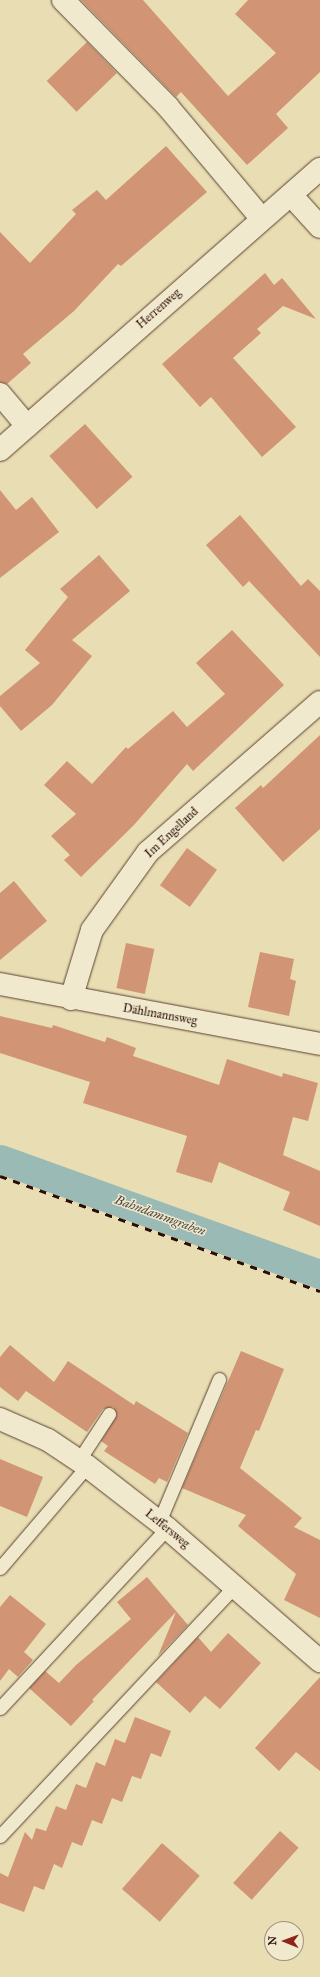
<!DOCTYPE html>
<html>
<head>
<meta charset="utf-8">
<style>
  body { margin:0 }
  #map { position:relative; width:320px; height:1977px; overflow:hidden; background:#e9ddb3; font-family:"IM FELL Great Primer",serif }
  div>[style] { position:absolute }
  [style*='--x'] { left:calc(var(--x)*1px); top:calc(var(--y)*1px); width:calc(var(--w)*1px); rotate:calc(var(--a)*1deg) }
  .canal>* { height:29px; margin:-14.5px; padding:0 14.5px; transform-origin:14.5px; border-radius:14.5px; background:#9abab5 }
  .building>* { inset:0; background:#d19575; transform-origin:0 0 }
  .roads { filter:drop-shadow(0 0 1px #5a4130) drop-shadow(0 0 1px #5a4130) }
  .lane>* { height:13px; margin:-6.5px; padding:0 6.5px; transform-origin:6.5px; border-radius:6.5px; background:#f1e9ce }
  .street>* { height:22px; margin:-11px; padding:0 11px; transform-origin:11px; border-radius:11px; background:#f1e9ce }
  .rail>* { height:3px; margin-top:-1.5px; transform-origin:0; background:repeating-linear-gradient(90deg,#2a0d04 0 7px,transparent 0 14px) }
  span { translate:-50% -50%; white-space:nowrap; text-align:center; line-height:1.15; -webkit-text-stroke:3px #f1e9ce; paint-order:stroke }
  .street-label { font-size:12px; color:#2a0d04 }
  .water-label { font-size:13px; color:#514a42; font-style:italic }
  .north { position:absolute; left:264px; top:1921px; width:40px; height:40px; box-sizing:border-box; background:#f1e9ce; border:1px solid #a1917d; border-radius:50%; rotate:271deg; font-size:11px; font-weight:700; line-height:16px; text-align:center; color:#2a0d04 }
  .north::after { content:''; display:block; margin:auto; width:14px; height:18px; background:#8f2418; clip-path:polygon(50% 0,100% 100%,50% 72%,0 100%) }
</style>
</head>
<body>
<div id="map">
  <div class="canal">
    <div style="--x:0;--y:1159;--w:340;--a:19.8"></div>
  </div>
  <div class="building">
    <div style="clip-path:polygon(81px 0,143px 0,228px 96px,276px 53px,235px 14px,248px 0,320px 0,320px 72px,276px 114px,288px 128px,247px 165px,181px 92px,176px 97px)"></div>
    <div style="left:87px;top:42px;width:43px;height:56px;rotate:46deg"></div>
    <div style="clip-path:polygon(166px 146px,207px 192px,121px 266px,118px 264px,74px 311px,23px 354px,31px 363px,7px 384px,0 382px,0 232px,30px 263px,76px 214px,72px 210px,97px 190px,106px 200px)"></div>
    <div style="clip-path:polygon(265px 273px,274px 285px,282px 278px,316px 319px,283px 306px,257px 329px,261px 333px,233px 358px,296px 427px,262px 457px,211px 397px,200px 407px,162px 364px)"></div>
    <div style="left:85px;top:424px;width:71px;height:48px;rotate:48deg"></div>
    <div style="clip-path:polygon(0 490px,16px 510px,32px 497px,59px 532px,0 578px)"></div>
    <div style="clip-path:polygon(240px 515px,301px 586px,308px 579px,320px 591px,320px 657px,249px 581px,243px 587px,206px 545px)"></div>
    <div style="clip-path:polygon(99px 555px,130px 591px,72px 640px,92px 656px,52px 705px,21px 731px,0 706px,0 696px,40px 663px,25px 650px,68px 597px,60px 589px)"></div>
    <div style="clip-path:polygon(232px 630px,284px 685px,193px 771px,187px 764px,134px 825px,81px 877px,64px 860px,70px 855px,51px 836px,76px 814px,44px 785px,67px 761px,92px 784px,126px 747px,128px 749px,173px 711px,187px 727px,225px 694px,196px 663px)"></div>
    <div style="clip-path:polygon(320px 735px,320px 829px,283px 862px,235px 808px,261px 785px,263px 788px)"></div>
    <div style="left:187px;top:848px;width:37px;height:46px;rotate:36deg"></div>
    <div style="clip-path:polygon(14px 881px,47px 921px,0 960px,0 893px)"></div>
    <div style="left:126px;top:943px;width:29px;height:46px;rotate:12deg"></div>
    <div style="clip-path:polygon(260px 952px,294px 959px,290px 979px,296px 981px,289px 1016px,248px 1007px)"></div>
    <div style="clip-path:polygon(0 1016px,52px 1028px,53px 1025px,105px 1042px,107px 1037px,136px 1048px,133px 1056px,219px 1085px,227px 1059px,282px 1077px,283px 1073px,318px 1083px,308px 1121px,293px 1117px,283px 1155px,320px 1171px,320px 1226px,283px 1210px,290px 1192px,219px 1162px,212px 1183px,176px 1172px,187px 1136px,83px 1103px,90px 1082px,0 1053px)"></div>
    <div style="clip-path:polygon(10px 1345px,54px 1382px,68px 1361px,134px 1405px,136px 1401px,188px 1433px,167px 1482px,159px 1478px,155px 1484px,104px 1451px,108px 1446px,101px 1441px,117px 1415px,113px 1407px,103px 1409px,87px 1432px,26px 1391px,18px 1401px,0 1387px,0 1357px)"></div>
    <div style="clip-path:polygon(241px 1351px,284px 1369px,259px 1431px,256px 1430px,240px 1468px,302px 1518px,294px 1527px,320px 1540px,320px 1618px,284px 1600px,296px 1574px,238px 1526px,246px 1515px,182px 1488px)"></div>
    <div style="clip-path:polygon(0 1459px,43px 1477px,27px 1517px,0 1506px)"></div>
    <div style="clip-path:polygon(147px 1577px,188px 1625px,158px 1656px,176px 1612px,92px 1700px,94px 1701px,71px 1726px,29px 1688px,45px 1671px,59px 1683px,76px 1665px,131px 1619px,117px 1602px)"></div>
    <div style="clip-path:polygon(10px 1595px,46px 1624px,24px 1652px,33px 1660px,18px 1677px,9px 1669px,0 1681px,0 1607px)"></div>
    <div style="clip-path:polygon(228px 1633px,261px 1663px,220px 1709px,205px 1696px,190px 1713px,156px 1682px,198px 1637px,211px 1652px)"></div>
    <div style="clip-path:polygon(320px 1677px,320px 1771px,296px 1752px,279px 1771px,255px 1748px)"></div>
    <div style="clip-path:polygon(135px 1717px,171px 1731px,161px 1757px,151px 1753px,141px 1779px,132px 1776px,122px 1802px,112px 1798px,102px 1824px,92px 1820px,82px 1846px,72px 1842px,62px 1868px,54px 1864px,44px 1890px,34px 1886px,24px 1912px,0 1903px,0 1873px,8px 1877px,25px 1832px,32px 1840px,36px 1828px,46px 1831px,56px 1806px,66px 1810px,76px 1784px,86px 1788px,96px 1762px,105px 1766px,115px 1739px,125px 1743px)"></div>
    <div style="left:280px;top:1831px;width:25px;height:70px;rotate:42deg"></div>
    <div style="left:162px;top:1843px;width:50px;height:61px;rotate:41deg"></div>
  </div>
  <div class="roads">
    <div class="lane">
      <div style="--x:79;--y:1460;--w:55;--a:-56.9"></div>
      <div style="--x:159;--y:1522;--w:155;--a:-67.2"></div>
      <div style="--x:0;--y:1568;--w:134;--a:-49.5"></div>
      <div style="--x:0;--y:1708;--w:246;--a:-47.1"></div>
      <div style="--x:0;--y:1836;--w:345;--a:-46.8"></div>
    </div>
    <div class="street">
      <div style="--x:63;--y:0;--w:150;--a:45.5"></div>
      <div style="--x:168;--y:107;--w:146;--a:50"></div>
      <div style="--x:291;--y:195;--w:43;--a:47.8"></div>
      <div style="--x:0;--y:394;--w:42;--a:49.8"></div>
      <div style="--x:0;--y:450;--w:426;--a:-41.3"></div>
      <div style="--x:0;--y:984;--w:326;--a:10.6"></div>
      <div style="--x:71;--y:999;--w:72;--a:-73.1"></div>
      <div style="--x:92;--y:930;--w:96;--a:-54.3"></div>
      <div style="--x:148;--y:852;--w:228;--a:-41.1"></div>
      <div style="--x:0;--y:1419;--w:52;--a:23.6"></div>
      <div style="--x:48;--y:1440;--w:47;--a:33.7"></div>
      <div style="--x:87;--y:1466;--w:101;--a:37.8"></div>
      <div style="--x:167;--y:1528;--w:203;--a:41"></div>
    </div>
  </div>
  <div class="rail">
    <div style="--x:0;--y:1176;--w:340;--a:19.8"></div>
  </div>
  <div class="street-label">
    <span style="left:159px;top:309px;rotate:-41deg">Herrenweg</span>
    <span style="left:172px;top:833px;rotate:-43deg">Im Engelland</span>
    <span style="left:160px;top:1015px;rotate:10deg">Dählmannsweg</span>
    <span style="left:167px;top:1529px;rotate:39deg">Leffersweg</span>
  </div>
  <div class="water-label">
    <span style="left:160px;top:1216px;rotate:20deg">Bahndammgraben</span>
  </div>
  <div class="north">N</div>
</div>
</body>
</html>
